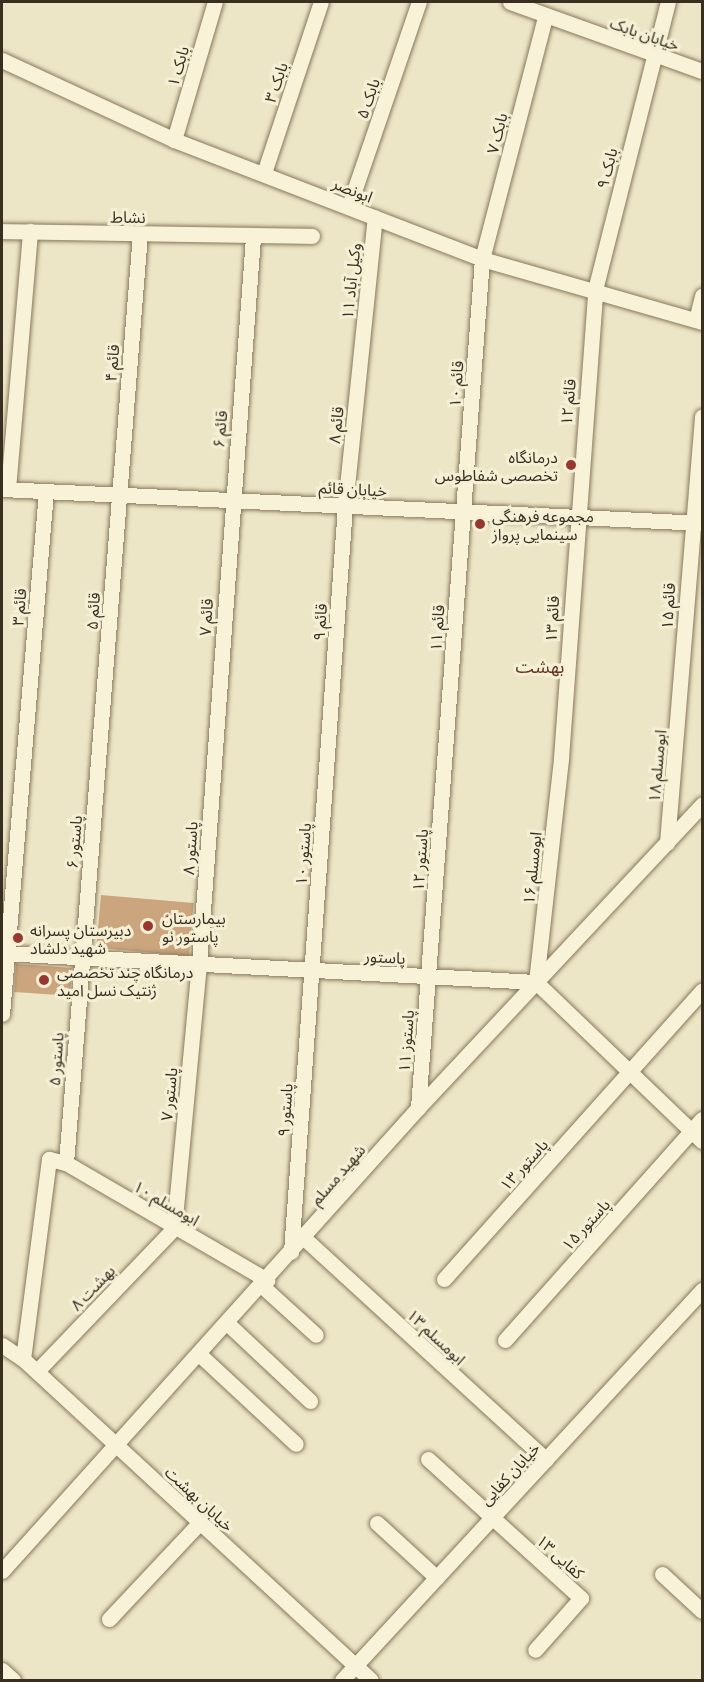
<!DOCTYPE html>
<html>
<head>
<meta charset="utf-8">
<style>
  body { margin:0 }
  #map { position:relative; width:704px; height:1682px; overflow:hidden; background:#ede6c6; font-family:Literata,"Noto Sans Arabic",serif }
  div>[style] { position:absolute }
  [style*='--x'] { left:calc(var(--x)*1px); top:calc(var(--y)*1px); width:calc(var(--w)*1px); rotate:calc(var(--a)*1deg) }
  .building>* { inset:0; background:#cba57d; transform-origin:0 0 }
  .roads { filter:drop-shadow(0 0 2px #88785c) drop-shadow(0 0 2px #88785c) }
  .minor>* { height:15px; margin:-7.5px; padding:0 7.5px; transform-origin:7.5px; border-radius:7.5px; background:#f8f2d9 }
  .dots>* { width:16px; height:16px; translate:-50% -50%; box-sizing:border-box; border:3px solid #f5efd6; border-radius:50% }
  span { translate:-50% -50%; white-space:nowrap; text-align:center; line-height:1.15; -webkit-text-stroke:6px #f5efd6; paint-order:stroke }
  .street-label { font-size:16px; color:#392f20 }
  .poi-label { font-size:16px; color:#392f20 }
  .right { translate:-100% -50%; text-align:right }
  .left { translate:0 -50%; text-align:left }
  .neighbourhood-label { font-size:18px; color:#653520 }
  .frame { position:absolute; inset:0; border:3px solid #392f20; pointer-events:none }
</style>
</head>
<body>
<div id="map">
  <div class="building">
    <div style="left:101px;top:895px;width:93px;height:53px;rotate:5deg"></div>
    <div style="left:16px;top:964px;width:56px;height:28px;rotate:4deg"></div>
  </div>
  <div class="roads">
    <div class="minor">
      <div style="--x:510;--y:2;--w:204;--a:19.8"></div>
      <div style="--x:2;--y:60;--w:190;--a:24.9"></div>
      <div style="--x:174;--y:140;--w:330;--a:21.1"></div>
      <div style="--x:482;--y:259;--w:229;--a:16"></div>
      <div style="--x:174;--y:140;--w:144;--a:-73.5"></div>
      <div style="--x:264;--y:173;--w:180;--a:-71.6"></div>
      <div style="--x:349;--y:206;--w:216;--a:-71.1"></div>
      <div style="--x:2;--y:231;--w:310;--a:0.9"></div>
      <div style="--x:696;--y:320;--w:25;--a:-76"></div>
      <div style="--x:2;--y:489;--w:701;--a:2.78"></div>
      <div style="--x:8;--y:489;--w:259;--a:-85.1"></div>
      <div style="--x:667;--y:843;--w:428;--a:-85.3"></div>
      <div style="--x:2;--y:953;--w:535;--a:3.11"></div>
      <div style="--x:536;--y:982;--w:230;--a:43.8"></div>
      <div style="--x:536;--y:982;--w:225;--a:-83.6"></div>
      <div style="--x:561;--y:758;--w:469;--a:-85.8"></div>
      <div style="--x:595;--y:290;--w:297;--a:-75.8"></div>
      <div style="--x:2;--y:1014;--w:525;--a:-85.19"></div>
      <div style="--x:418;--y:1108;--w:851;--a:-85.69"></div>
      <div style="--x:482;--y:259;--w:250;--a:-75.4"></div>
      <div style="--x:66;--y:1163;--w:932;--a:-85.45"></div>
      <div style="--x:304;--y:1238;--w:328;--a:42.5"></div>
      <div style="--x:291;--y:1252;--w:748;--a:-85.86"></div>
      <div style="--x:345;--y:506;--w:290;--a:-84.1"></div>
      <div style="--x:444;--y:1279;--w:387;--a:-48.2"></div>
      <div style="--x:261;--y:1285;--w:74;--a:42.3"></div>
      <div style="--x:227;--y:1323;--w:114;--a:43.2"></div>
      <div style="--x:505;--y:1340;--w:296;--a:-48.3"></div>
      <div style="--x:2;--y:1345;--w:25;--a:34"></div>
      <div style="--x:23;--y:1359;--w:473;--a:42.7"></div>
      <div style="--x:199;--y:1354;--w:132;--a:42.9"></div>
      <div style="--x:23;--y:1359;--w:202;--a:-82.6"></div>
      <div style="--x:49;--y:1159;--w:17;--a:13"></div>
      <div style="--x:66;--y:1163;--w:233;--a:30.2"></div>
      <div style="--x:37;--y:1371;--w:198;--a:-46.2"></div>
      <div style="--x:174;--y:1228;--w:265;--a:-84.6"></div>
      <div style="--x:199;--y:964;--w:729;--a:-85.75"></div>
      <div style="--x:428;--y:1459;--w:207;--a:42.3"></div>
      <div style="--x:581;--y:1598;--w:69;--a:131.5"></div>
      <div style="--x:377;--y:1523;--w:81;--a:42.5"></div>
      <div style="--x:2;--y:1571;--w:622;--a:-48.06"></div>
      <div style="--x:418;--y:1108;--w:416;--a:-46.9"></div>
      <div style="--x:662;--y:1574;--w:54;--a:42.8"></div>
      <div style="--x:109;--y:1619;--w:133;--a:-46.8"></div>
      <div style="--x:2;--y:1670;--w:15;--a:42"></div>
      <div style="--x:342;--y:1680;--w:531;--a:-47.29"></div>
    </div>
  </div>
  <div class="dots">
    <div style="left:571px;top:465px;background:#96382d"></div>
    <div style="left:480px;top:524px;background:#96382d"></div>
    <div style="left:148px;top:926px;background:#96382d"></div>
    <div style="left:18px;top:938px;background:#96382d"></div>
    <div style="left:44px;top:980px;background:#96382d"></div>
  </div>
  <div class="street-label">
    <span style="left:645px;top:33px;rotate:19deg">خیابان بابک</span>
    <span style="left:177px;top:66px;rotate:-74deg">بابک ۱</span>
    <span style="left:275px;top:82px;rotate:-71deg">بابک ۳</span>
    <span style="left:367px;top:98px;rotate:-71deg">بابک ۵</span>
    <span style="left:496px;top:133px;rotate:-76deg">بابک ۷</span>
    <span style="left:606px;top:168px;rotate:-76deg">بابک ۹</span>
    <span style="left:353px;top:189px;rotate:22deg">ابونصر</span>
    <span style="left:128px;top:216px;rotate:1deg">نشاط</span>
    <span style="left:350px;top:281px;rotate:-84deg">وکیل آباد ۱۱</span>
    <span style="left:111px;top:363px;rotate:-85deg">قائم ۴</span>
    <span style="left:455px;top:384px;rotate:-86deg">قائم ۱۰</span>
    <span style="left:567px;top:402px;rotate:-85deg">قائم ۱۲</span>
    <span style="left:335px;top:425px;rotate:-84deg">قائم ۸</span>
    <span style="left:219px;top:429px;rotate:-85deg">قائم ۶</span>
    <span style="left:353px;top:488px;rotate:3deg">خیابان قائم</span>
    <span style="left:667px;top:606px;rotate:-87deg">قائم ۱۵</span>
    <span style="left:18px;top:607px;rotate:-85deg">قائم ۳</span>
    <span style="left:92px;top:611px;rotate:-86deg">قائم ۵</span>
    <span style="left:205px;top:617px;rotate:-86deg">قائم ۷</span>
    <span style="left:551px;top:619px;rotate:-87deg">قائم ۱۳</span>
    <span style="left:319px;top:622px;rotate:-86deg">قائم ۹</span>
    <span style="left:436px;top:628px;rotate:-86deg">قائم ۱۱</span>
    <span style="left:656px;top:766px;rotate:-85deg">ابومسلم ۱۸</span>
    <span style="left:73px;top:842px;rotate:-85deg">پاستور ۶</span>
    <span style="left:189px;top:848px;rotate:-86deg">پاستور ۸</span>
    <span style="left:302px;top:854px;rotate:-86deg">پاستور ۱۰</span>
    <span style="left:419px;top:860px;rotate:-86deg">پاستور ۱۲</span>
    <span style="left:531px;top:868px;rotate:-84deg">ابومسلم ۱۶</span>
    <span style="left:385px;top:956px;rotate:3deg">پاستور</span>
    <span style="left:405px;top:1041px;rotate:-86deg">پاستوز ۱۱</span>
    <span style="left:55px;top:1059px;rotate:-86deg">پاستور ۵</span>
    <span style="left:168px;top:1094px;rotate:-84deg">پاستور ۷</span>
    <span style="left:284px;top:1110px;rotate:-86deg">پاستور ۹</span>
    <span style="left:523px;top:1164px;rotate:-48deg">پاستور ۱۳</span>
    <span style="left:337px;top:1174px;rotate:-49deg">شهید مسلم</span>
    <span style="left:167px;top:1202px;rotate:30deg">ابومسلم ۱۰</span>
    <span style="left:585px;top:1224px;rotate:-48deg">پاستور ۱۵</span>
    <span style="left:92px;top:1287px;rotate:-46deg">بهشت ۸</span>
    <span style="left:437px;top:1336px;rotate:43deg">ابومسلم ۱۳</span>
    <span style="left:509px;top:1473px;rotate:-47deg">خیابان کفایی</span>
    <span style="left:200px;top:1498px;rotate:43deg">خیابان بهشت</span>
    <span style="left:561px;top:1556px;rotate:42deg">کفایی ۱۳</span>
  </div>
  <div class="poi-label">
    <span class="right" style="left:558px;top:465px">درمانگاه<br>تخصصی شفاطوس</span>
    <span class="left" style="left:492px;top:524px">مجموعه فرهنگی<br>سینمایی پرواز</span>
    <span class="left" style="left:162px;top:926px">بیمارستان<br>پاستور نو</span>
    <span class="left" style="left:30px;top:938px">دبیرستان پسرانه<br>شهید دلشاد</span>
    <span class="left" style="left:57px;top:980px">درمانگاه چند تخصصی<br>ژنتیک نسل امید</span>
  </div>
  <div class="neighbourhood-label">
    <span style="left:540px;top:666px">بهشت</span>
  </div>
  <div class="frame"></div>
</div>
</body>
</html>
